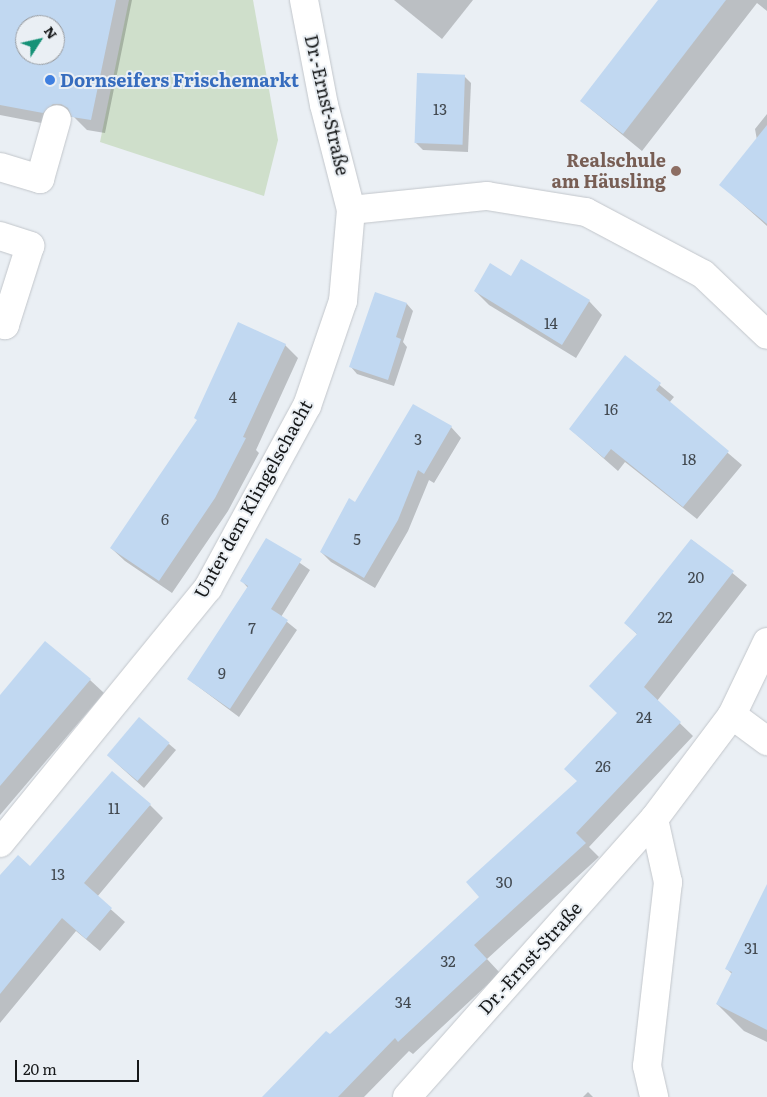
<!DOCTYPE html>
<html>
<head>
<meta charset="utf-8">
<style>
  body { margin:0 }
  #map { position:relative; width:767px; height:1097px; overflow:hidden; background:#eaeff4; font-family:Literata,serif }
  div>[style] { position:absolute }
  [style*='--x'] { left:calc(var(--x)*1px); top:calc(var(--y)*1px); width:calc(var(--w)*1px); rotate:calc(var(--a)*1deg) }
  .green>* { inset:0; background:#cfdfcb }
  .shadow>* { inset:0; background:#0003 }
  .building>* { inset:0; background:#c1d8f1; transform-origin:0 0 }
  .roads { filter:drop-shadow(0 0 1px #c2c6cb) drop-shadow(0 0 1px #c2c6cb) }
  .minor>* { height:28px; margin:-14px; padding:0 14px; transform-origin:14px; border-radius:14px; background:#fff }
  .dots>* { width:14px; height:14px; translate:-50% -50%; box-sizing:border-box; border:2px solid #eaeff4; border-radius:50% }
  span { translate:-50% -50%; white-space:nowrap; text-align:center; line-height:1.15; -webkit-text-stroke:4px #eaeff4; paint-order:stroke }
  .number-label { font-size:15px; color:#424950 }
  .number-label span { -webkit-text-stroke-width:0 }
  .shop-label { font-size:18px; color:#366cbe; font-weight:700 }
  .left { translate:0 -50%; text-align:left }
  .street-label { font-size:18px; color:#17191a }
  .education-label { font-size:18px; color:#785e54; font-weight:700 }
  .right { translate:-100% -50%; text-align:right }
  .north { position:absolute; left:15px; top:15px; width:50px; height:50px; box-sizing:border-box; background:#eaeff4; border:1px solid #96999d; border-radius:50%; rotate:55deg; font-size:14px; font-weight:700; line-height:20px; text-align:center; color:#17191a }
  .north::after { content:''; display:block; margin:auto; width:18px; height:22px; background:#159177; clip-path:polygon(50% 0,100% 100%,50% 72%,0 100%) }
  .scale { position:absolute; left:15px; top:1060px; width:124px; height:22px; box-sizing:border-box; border:2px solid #17191a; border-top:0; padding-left:6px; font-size:15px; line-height:18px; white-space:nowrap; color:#17191a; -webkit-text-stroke:4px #eaeff4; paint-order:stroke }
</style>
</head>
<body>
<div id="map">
  <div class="green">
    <div style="clip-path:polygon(129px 0,253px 0,278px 140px,264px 196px,100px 142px)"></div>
  </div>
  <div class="shadow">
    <div style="clip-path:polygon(evenodd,0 0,132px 0,105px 133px,87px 130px,74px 117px,66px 117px,57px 126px,0 115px,0 0,25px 25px,55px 25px,55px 55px,25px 55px,25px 25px)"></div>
    <div style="clip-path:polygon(394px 0,473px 0,442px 39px)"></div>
    <div style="clip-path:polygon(660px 0,767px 0,767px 11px,757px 3px,642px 151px,581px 101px)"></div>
    <div style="clip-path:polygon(464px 76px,471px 83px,468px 152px,423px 150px,416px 143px)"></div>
    <div style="clip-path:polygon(767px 114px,767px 226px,721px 185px,757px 140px,755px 129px)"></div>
    <div style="clip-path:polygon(512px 277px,589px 301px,602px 315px,576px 358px,489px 305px,475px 291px)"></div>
    <div style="clip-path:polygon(375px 294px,407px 304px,413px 311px,403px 342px,407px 347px,394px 386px,357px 374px,351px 367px)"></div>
    <div style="clip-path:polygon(285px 345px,298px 358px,256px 450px,259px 453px,228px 511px,172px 593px,125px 561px,111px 548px)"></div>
    <div style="clip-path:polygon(626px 357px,674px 397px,669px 403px,742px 465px,697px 519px,625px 462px,618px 471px,570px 429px)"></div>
    <div style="clip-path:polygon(451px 427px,461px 438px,434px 483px,429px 480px,408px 531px,375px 588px,331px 562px,321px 552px,355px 504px)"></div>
    <div style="clip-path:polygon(267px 540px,310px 570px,281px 617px,297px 630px,239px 717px,188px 679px,248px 588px,241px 580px)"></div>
    <div style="clip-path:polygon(692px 540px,747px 585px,657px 701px,693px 736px,589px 847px,599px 857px,487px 959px,500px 973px,413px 1054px,409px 1051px,364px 1097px,264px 1097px,481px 897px,578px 781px,618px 713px,638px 635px,625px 623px)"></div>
    <div style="clip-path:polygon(90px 680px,104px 693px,0 815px,0 697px)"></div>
    <div style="clip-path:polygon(169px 744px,176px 750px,144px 788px,114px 761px)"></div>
    <div style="clip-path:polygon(150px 805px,163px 818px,97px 897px,125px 922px,100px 951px,76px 931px,0 1023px,0 879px,31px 867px)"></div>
    <div style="clip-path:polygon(767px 903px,767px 1042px,744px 1031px,717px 1004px,732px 974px,727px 969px)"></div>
    <div style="clip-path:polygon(588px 1092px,593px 1097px,583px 1097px)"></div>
  </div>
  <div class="building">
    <div style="clip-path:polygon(evenodd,0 0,116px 0,91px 120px,72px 117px,68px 108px,61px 104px,53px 104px,43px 113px,0 105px,0 0,25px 25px,55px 25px,55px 55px,25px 55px,25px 25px)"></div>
    <div style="clip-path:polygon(658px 0,726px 0,623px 134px,580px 101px)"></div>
    <div style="left:417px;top:73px;width:48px;height:70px;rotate:2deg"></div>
    <div style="clip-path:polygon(767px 125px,767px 224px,719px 185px)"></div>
    <div style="clip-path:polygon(521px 259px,590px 300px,562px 345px,474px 291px,490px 263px,511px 276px)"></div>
    <div style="clip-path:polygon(375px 292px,407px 303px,396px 337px,401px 339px,388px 380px,349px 367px)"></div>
    <div style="clip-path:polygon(238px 322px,286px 344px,243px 437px,246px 438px,215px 498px,159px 581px,110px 548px,197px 420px,194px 418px)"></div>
    <div style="clip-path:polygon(625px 355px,661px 383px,656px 390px,729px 451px,683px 507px,611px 449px,604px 458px,569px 429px)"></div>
    <div style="clip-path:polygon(413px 404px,452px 426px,424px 474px,418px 470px,398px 520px,364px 578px,320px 552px,349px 498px,355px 502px)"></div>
    <div style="clip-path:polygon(266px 538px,302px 559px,271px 609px,288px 620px,230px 709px,187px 679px,248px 586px,240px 581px)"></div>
    <div style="clip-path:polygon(691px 539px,734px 571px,644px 687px,681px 722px,576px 833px,586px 843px,474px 945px,487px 959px,398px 1042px,395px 1038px,338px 1097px,262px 1097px,326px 1031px,330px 1034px,479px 897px,466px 882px,577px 781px,564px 769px,617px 713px,589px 686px,637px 634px,624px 623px)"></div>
    <div style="clip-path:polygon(45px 641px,91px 679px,0 786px,0 695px)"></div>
    <div style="left:139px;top:717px;width:40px;height:50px;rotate:40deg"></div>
    <div style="clip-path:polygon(112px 771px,151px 804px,84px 883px,112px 908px,86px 939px,62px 918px,0 994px,0 875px,18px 855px,30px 866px)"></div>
    <div style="clip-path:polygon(767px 884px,767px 1030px,716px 1004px,732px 972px,725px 969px)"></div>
  </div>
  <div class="roads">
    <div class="minor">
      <div style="--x:0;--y:167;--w:42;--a:16.7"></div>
      <div style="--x:40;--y:179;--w:62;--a:-74.2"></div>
      <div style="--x:351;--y:210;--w:137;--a:-5.9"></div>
      <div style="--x:487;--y:196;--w:100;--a:9.2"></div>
      <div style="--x:586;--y:212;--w:132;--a:27.9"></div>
      <div style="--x:703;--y:274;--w:88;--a:43.6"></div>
      <div style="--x:0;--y:236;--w:32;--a:18"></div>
      <div style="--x:30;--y:246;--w:83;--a:107.6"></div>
      <div style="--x:5;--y:325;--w:5;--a:-158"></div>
      <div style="--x:732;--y:715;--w:44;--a:36.6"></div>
      <div style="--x:654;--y:819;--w:65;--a:77.5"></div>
      <div style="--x:668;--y:882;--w:185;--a:96.5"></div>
      <div style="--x:647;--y:1066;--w:32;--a:77"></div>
      <div style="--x:0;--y:843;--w:329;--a:-50.8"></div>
      <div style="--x:208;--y:588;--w:207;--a:-61.5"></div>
      <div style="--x:307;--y:406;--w:111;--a:-71.1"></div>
      <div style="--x:343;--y:301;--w:91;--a:-85"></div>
      <div style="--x:351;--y:210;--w:108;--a:-104.4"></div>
      <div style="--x:324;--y:105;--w:107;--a:-100.8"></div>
      <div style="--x:407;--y:1097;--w:372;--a:-48.4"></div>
      <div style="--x:654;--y:819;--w:130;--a:-53.1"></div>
      <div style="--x:732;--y:715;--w:81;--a:-64.4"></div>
    </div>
  </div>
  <div class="dots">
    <div style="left:50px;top:80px;background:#3f7fe0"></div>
    <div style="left:676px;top:171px;background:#8d6e63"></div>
  </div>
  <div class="number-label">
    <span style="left:440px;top:109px">13</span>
    <span style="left:551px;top:323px">14</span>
    <span style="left:233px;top:397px">4</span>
    <span style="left:611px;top:409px">16</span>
    <span style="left:418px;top:439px">3</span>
    <span style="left:689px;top:459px">18</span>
    <span style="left:165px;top:519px">6</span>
    <span style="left:357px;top:539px">5</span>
    <span style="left:696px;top:577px">20</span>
    <span style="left:665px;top:617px">22</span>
    <span style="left:252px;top:628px">7</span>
    <span style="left:222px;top:673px">9</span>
    <span style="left:644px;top:717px">24</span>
    <span style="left:603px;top:766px">26</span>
    <span style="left:114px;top:808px">11</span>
    <span style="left:58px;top:874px">13</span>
    <span style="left:504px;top:882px">30</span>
    <span style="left:751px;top:948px">31</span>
    <span style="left:448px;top:961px">32</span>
    <span style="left:403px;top:1002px">34</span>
  </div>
  <div class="shop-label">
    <span class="left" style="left:60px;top:80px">Dornseifers Frischemarkt</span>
  </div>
  <div class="street-label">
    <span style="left:327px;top:105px;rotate:77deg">Dr.-Ernst-Straße</span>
    <span style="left:253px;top:499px;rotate:-61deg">Unter dem Klingelschacht</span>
    <span style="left:530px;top:958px;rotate:-48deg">Dr.-Ernst-Straße</span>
  </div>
  <div class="education-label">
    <span class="right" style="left:666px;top:171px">Realschule<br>am Häusling</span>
  </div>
  <div class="north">N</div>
  <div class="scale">20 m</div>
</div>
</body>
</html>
